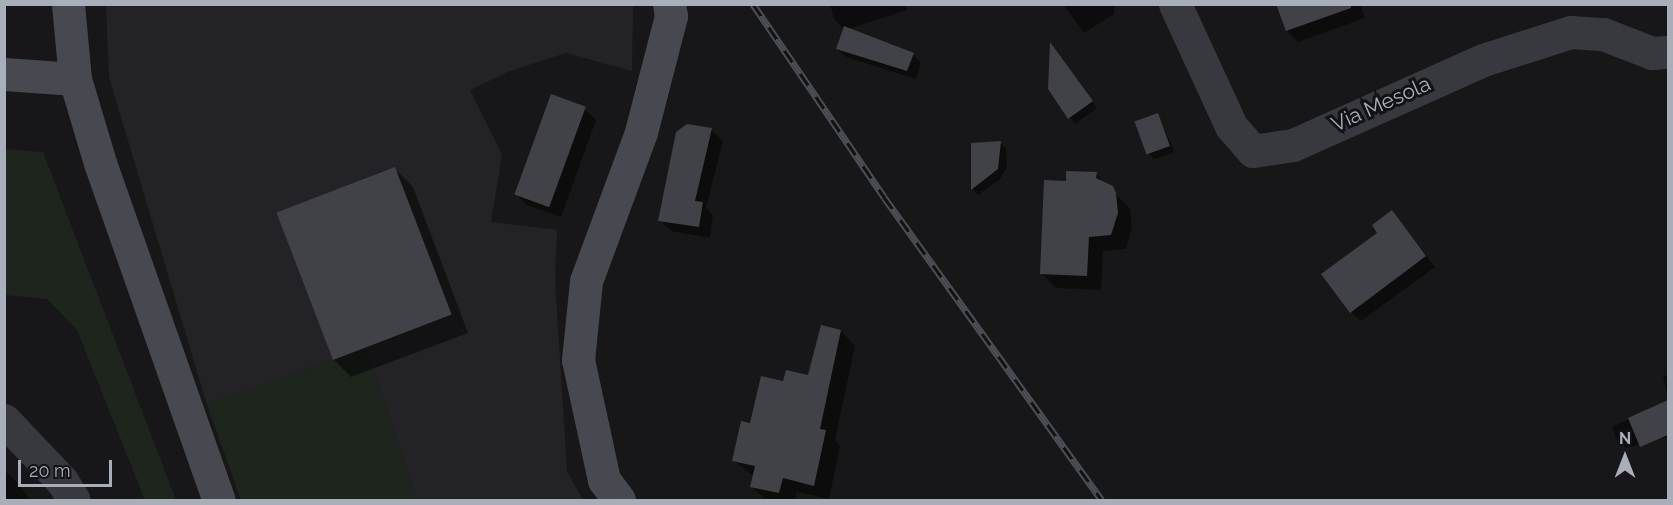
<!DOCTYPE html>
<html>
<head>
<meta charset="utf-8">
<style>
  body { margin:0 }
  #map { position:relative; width:1673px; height:505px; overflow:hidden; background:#17171a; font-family:Raleway,sans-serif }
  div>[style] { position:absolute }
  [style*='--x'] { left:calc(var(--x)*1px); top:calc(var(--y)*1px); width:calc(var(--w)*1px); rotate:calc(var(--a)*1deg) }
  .built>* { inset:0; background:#232327 }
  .green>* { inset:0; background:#1d251d }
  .shadow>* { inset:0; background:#0007 }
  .building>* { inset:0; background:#414247; transform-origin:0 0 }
  .street>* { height:33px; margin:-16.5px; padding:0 16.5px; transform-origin:16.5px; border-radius:16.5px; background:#38393f }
  .secondary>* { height:33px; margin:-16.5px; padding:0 16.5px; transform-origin:16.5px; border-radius:16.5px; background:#46494f }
  .rail>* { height:7px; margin-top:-3.5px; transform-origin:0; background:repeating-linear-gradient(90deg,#121215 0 14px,#4b4e54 0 28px); box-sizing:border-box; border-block:2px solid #4b4e54 }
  span { translate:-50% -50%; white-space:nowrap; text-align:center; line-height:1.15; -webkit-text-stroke:6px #121215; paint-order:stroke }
  .street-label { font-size:21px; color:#a8afba }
  .frame { position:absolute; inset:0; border:6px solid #a8afba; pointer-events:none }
  .north { position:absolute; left:1595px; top:427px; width:60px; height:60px; -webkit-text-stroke:4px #121215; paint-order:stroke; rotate:0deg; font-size:16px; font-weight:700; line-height:24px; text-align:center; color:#a8afba }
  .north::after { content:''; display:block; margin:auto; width:21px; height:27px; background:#a8afba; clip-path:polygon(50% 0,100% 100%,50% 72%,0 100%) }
  .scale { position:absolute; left:18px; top:460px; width:94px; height:27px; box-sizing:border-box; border:3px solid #a8afba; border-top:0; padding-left:8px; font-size:18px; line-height:21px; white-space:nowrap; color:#a8afba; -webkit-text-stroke:4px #121215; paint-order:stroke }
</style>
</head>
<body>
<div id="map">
  <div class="built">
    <div style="clip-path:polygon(106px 5px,633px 5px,632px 71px,566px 53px,510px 71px,470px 90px,502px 154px,491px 222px,557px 230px,555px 281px,567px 471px,583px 500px,417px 500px,366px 348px,207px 405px,109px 77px)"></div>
  </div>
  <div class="green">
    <div style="clip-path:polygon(5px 149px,43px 152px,176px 500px,145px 500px,77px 330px,47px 299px,5px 295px)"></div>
    <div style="clip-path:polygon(366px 348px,417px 500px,241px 500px,207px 405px)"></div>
  </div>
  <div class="shadow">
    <div style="clip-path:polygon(830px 4px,905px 4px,907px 10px,848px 29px,913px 54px,921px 63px,916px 79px,846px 57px,837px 49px,845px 30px,834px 19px)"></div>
    <div style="clip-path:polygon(1063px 4px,1115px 4px,1114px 14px,1084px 33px)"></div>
    <div style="clip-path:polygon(1278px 4px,1360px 4px,1365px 18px,1298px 42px,1287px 31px)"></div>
    <div style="clip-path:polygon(1055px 50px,1097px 108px,1075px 124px,1049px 88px)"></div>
    <div style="clip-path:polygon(585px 109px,596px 120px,561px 217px,527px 205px,516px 194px)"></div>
    <div style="clip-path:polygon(1157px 114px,1175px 152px,1154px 159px,1148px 153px)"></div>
    <div style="clip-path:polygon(711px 130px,723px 141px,706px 208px,713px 215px,710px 238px,671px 231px,660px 220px)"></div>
    <div style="clip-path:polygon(1000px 143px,1006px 148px,1007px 167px,1000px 179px,978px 195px,973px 190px,972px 144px)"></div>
    <div style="clip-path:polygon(395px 169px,413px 187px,468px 333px,351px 377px,333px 359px)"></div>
    <div style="clip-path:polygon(1096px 174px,1130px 209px,1132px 228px,1126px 249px,1103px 251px,1101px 290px,1056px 288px,1041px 273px,1068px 182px)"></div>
    <div style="clip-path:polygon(1392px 212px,1435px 267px,1361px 321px,1351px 312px,1379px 233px)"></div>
    <div style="clip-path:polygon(841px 331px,855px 346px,835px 440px,840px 446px,829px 499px,797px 492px,795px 500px,766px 500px,752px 487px,754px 476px,734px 461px,751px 425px,785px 382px,809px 377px)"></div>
    <div style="clip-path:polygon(1668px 375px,1668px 397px,1663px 376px)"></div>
    <div style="clip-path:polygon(1668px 401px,1668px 437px,1626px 448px,1616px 438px,1612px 427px)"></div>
    <div style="clip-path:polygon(4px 470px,17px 482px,30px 500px,4px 500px)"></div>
  </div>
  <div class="building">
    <div style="clip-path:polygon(1276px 4px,1351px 4px,1351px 8px,1286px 31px)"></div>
    <div style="clip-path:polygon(844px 26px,914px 53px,907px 71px,836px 49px)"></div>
    <div style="clip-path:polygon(1050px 42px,1093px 101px,1068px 119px,1048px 89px)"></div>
    <div style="left:551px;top:94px;width:37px;height:107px;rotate:20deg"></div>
    <div style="left:1158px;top:113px;width:35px;height:25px;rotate:70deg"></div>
    <div style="clip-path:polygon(687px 124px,712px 128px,695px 201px,703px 202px,699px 227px,658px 221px,676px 132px)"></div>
    <div style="clip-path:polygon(1001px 141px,998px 169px,971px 190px,971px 143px)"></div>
    <div style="left:395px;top:167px;width:158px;height:127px;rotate:69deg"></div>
    <div style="clip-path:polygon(1066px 171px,1097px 172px,1096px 178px,1113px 186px,1116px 193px,1118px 213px,1111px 235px,1089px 237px,1087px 276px,1040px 274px,1044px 180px,1066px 181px)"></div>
    <div style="clip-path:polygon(1392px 210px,1426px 256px,1350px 313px,1321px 274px,1377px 233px,1372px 225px)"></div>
    <div style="clip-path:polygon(821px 325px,841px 330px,820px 429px,826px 430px,814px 486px,783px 478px,779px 493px,750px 487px,755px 466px,732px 461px,741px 421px,750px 423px,761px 376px,783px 381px,786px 370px,808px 375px)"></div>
    <div style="clip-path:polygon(1668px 400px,1668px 435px,1640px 447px,1628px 418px)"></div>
  </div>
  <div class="street">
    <div style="--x:1175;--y:4;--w:134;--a:65.3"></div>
    <div style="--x:1231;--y:126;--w:33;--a:49"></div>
    <div style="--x:1253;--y:151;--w:40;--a:-8.5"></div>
    <div style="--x:1293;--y:145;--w:208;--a:-24.1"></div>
    <div style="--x:1483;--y:60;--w:92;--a:-17.7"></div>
    <div style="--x:1571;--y:32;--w:32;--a:4"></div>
    <div style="--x:1603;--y:34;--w:53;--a:21.2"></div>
    <div style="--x:1652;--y:53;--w:16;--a:-4"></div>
    <div style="--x:4;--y:420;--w:84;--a:46.4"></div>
    <div style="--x:62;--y:481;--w:22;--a:58"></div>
  </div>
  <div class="secondary">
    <div style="--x:68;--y:4;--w:75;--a:84.7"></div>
    <div style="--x:75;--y:79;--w:88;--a:73.4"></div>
    <div style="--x:100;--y:163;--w:357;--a:70.6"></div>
    <div style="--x:4;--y:74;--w:71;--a:4"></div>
    <div style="--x:619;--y:500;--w:25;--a:-127"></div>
    <div style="--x:604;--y:480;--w:123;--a:-102.2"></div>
    <div style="--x:578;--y:360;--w:79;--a:-84.2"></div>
    <div style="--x:586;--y:281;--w:159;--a:-69.7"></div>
    <div style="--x:641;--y:132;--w:120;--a:-75.5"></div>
    <div style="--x:671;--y:16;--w:12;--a:-99"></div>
  </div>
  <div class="rail">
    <div style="--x:753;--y:4;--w:233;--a:55.8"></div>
    <div style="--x:884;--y:197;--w:373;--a:54.3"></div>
  </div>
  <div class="street-label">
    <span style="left:1381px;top:104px;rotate:-24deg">Via Mesola</span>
  </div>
  <div class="frame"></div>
  <div class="north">N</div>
  <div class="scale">20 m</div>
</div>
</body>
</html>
